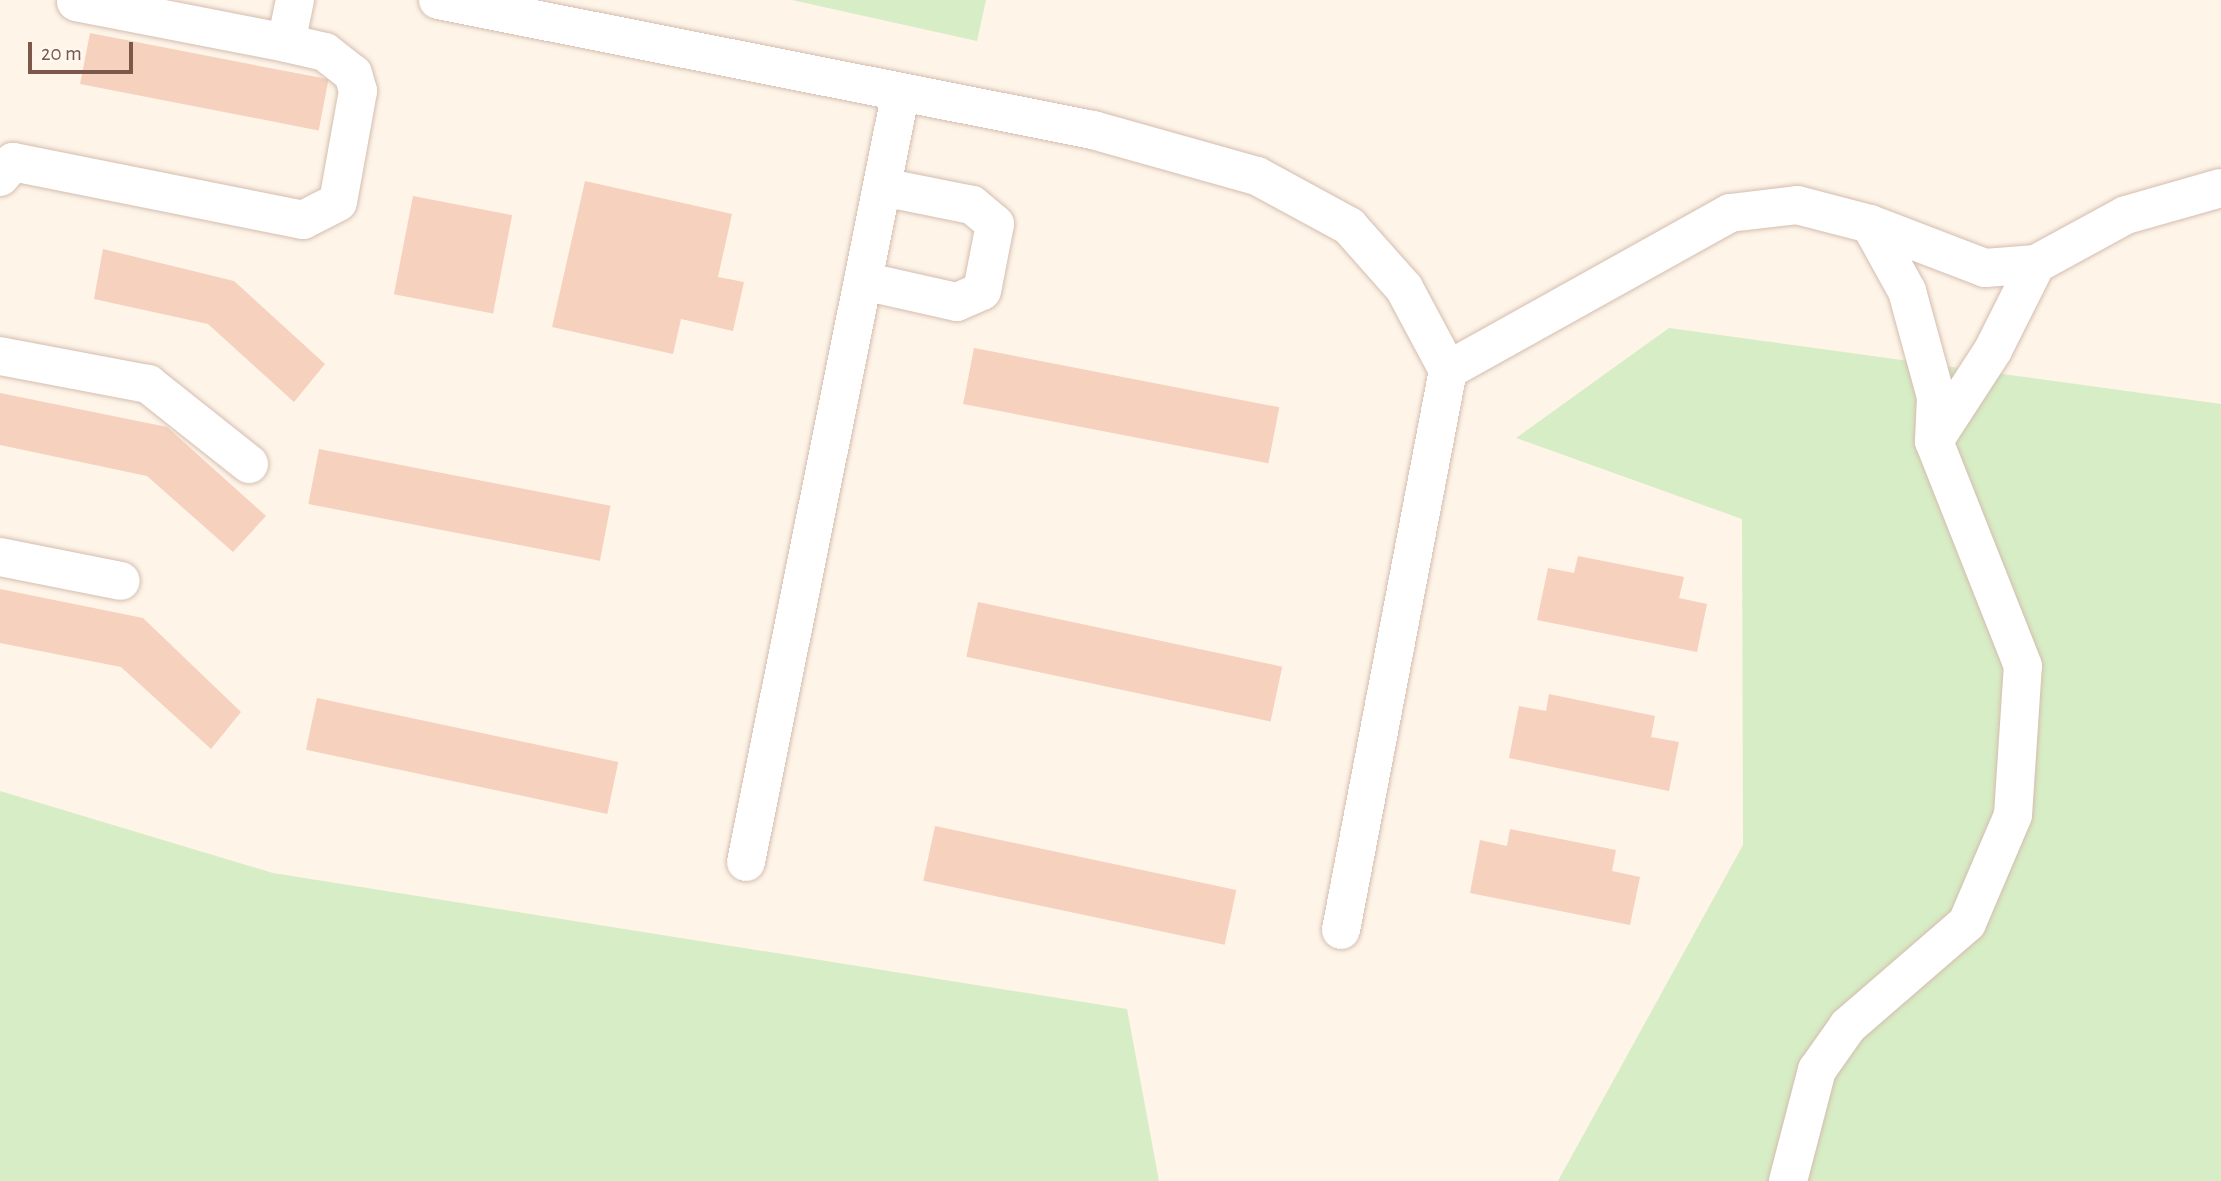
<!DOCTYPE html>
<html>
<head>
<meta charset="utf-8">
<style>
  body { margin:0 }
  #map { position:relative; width:2221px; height:1181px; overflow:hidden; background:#fef4e8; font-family:"Alegreya Sans",sans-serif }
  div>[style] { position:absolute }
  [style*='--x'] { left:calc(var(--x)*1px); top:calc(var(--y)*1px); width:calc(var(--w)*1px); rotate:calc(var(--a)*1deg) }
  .green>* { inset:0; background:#d7edc5 }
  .building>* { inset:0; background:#f5d1be; transform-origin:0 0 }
  .roads { filter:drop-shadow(0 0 2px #d4bdaf) drop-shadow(0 0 2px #d4bdaf) }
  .minor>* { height:38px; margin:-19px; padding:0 19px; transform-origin:19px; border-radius:19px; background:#fff }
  span { translate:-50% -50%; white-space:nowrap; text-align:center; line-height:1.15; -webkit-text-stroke:5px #fff8f0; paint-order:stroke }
  .scale { position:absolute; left:28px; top:42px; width:105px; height:32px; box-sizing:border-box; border:4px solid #7b5849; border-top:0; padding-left:9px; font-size:21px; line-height:24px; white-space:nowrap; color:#7b5849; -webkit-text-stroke:5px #fff8f0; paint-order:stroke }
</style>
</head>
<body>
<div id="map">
  <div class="green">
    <div style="clip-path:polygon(792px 0,986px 0,977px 41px)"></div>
    <div style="clip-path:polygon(1669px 328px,2221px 404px,2221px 1181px,1558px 1181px,1743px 845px,1742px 519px,1516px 438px)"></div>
    <div style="clip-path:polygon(0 791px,273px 873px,1127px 1009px,1159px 1181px,0 1181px)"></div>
  </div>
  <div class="building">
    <div style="left:90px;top:33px;width:243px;height:52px;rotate:11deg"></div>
    <div style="clip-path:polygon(585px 181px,732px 214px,718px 277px,744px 282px,733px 331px,681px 319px,673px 354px,552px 327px)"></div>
    <div style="left:413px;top:196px;width:101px;height:100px;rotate:11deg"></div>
    <div style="clip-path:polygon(103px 249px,234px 281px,325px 364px,294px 402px,208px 324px,94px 299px)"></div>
    <div style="left:974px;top:348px;width:311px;height:57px;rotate:11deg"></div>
    <div style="clip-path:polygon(0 393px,167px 427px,266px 516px,233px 552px,147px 476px,0 445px)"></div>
    <div style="left:319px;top:449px;width:297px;height:56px;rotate:11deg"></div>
    <div style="clip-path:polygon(1578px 556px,1684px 577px,1679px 598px,1707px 604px,1697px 652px,1537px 620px,1548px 568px,1574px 573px)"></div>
    <div style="clip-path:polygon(0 589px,143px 618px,241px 712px,211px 749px,121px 667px,0 643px)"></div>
    <div style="left:978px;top:602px;width:311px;height:56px;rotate:12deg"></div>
    <div style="clip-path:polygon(1549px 694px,1655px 716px,1651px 737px,1679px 742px,1669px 791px,1509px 758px,1519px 706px,1546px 711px)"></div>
    <div style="left:317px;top:698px;width:308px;height:53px;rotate:12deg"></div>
    <div style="left:935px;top:826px;width:308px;height:56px;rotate:12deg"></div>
    <div style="clip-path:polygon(1510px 829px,1616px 850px,1612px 871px,1640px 877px,1630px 925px,1470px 893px,1480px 840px,1507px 846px)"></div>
  </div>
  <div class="roads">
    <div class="minor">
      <div style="--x:438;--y:0;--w:668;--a:11.23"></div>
      <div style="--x:1093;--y:130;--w:170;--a:15.7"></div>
      <div style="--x:1257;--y:176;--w:105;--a:28.5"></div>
      <div style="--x:1349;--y:226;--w:83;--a:48.4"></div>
      <div style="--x:1404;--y:288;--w:93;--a:61.8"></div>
      <div style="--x:1448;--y:370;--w:323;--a:-29.1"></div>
      <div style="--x:1730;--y:213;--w:67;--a:-6.8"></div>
      <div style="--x:1797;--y:205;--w:75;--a:14.6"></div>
      <div style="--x:1870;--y:224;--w:77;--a:61.1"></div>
      <div style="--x:1907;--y:291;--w:110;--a:74.7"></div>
      <div style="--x:1936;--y:397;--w:44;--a:92.6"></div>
      <div style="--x:76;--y:2;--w:214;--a:11"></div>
      <div style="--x:286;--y:43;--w:44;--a:-78.2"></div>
      <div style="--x:0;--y:177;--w:20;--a:-49"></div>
      <div style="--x:13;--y:162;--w:296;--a:11.3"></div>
      <div style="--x:303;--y:220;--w:39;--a:-27"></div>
      <div style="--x:338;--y:202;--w:113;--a:-79.8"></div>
      <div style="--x:358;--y:91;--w:18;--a:-106"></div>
      <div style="--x:353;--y:74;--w:36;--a:-142"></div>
      <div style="--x:325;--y:52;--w:40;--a:-167"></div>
      <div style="--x:1870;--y:224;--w:123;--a:20.9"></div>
      <div style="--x:1985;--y:268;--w:51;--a:-4.5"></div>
      <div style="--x:863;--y:281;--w:96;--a:12.6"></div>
      <div style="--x:957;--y:302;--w:27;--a:-24"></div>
      <div style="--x:982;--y:291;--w:68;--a:-79"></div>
      <div style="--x:995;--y:224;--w:30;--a:-140"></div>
      <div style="--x:972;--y:205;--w:92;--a:-168.7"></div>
      <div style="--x:0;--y:356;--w:151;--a:10.7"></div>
      <div style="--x:148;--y:384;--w:129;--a:38.4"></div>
      <div style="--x:0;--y:557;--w:123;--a:11.2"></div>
      <div style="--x:746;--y:862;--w:781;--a:-78.63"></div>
      <div style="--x:1341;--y:930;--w:570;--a:-79.18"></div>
      <div style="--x:1788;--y:1181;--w:115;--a:-75.4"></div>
      <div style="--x:1817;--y:1070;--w:54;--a:-54.8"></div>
      <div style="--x:1848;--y:1026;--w:157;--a:-40.9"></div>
      <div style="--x:1967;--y:923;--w:117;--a:-66.9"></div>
      <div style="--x:2013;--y:815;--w:149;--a:-86.2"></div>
      <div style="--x:2023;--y:666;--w:242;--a:-111.6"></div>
      <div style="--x:1934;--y:441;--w:108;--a:-57"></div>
      <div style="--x:1993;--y:350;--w:96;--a:-63.4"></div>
      <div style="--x:2036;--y:264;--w:102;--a:-28.6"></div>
      <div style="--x:2126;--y:215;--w:99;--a:-15.9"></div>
    </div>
  </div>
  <div class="scale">20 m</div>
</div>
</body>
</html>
